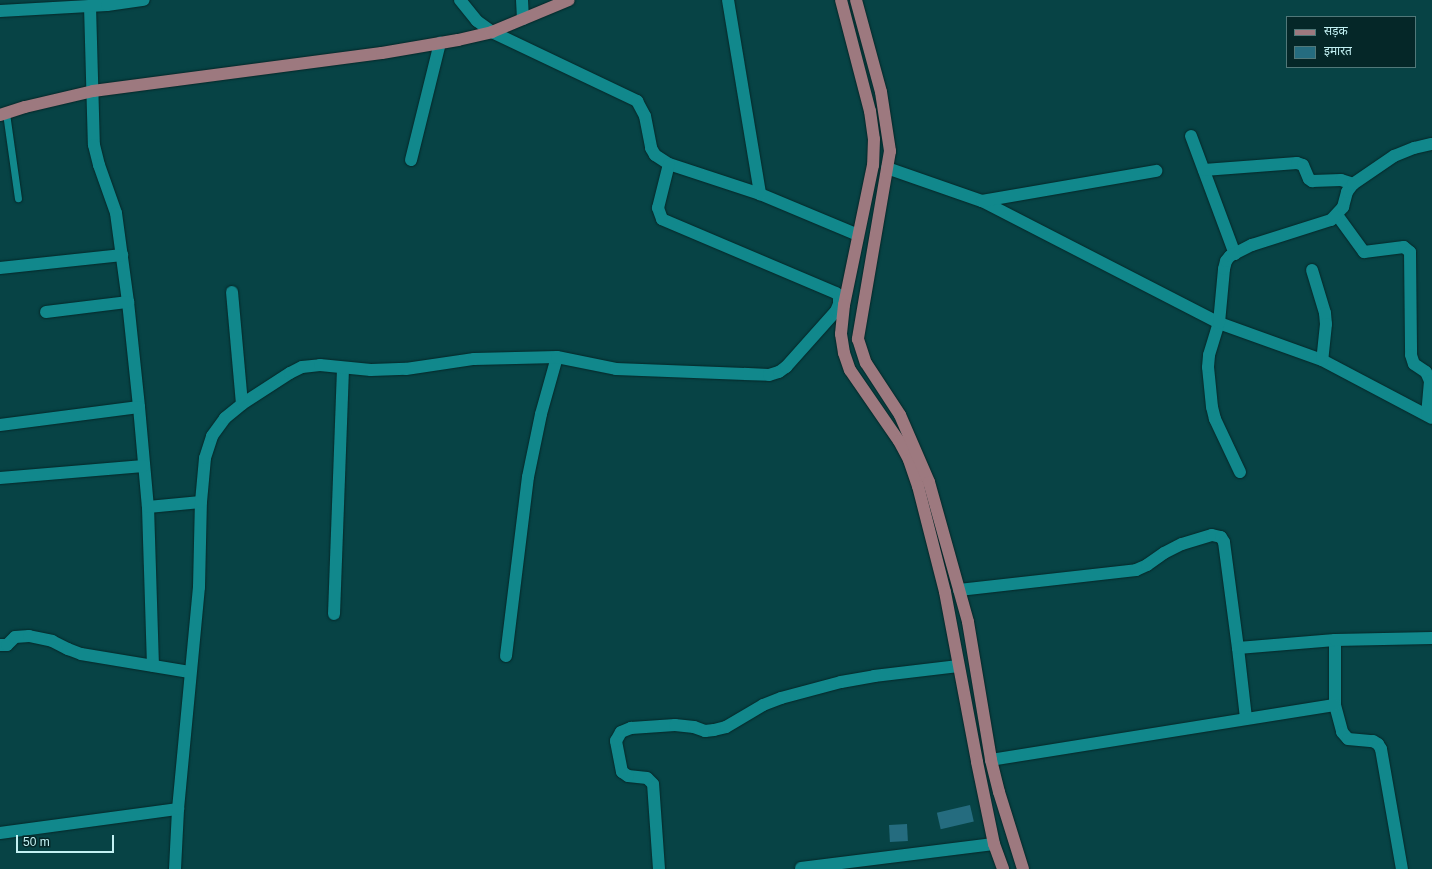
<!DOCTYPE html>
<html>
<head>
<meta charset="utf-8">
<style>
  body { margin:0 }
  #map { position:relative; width:1432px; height:869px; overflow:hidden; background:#074345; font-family:Helvetica,"Noto Sans Devanagari",sans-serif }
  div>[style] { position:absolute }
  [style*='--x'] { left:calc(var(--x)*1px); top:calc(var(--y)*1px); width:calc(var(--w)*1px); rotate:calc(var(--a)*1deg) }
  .building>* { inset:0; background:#256c7f; transform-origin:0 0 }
  .roads { filter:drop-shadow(0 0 1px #052728) drop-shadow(0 0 1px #052728) }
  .lane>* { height:7px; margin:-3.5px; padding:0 3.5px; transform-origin:3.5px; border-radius:3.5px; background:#11888c }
  .street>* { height:12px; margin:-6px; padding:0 6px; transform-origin:6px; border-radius:6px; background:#11888c }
  .primary>* { height:12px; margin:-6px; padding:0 6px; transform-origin:6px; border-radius:6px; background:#9d797f }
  span { translate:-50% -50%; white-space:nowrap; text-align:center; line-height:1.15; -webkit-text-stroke:4px #052728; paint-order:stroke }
  .legend { position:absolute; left:1286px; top:16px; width:130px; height:52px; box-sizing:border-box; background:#052728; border:1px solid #517879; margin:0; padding:5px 7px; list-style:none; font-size:12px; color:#c3f1f3 }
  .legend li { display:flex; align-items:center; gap:8px; height:20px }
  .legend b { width:20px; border:1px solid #517879 }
  .scale { position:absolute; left:16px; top:835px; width:98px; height:18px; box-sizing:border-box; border:2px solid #c3f1f3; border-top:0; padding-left:5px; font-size:12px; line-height:14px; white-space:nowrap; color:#c3f1f3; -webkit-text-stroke:3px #052728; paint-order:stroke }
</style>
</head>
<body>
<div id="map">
  <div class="building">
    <div style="left:970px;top:805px;width:17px;height:34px;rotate:77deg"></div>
    <div style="left:907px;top:824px;width:17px;height:18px;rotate:87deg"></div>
  </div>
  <div class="roads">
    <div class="lane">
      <div style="--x:6;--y:113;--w:86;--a:82"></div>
    </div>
    <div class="street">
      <div style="--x:460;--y:0;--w:27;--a:51"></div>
      <div style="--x:477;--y:21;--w:19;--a:36"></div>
      <div style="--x:492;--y:32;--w:161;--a:25.4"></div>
      <div style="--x:637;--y:101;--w:17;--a:62"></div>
      <div style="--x:645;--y:116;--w:33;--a:79"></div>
      <div style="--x:651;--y:148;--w:8;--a:60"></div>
      <div style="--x:655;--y:155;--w:17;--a:33"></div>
      <div style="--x:669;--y:164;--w:96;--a:18.2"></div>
      <div style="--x:760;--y:194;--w:106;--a:22.7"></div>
      <div style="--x:522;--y:0;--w:19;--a:87"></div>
      <div style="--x:728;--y:0;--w:197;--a:80.6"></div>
      <div style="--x:90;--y:6;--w:139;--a:88.4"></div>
      <div style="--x:94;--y:145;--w:21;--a:76"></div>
      <div style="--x:99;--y:165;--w:51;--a:70.5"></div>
      <div style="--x:116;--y:213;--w:90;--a:82.3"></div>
      <div style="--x:128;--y:302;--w:106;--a:84"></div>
      <div style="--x:139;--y:407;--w:100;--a:84.9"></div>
      <div style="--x:148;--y:507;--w:159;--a:88.2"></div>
      <div style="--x:0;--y:11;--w:107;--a:-3.2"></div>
      <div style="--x:107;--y:5;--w:37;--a:-8"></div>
      <div style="--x:1191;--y:136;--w:126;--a:69.6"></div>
      <div style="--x:411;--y:160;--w:121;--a:-76.1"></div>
      <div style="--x:887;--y:168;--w:101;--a:19.2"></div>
      <div style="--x:982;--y:201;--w:267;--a:27.2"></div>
      <div style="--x:1219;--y:323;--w:109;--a:19.8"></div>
      <div style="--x:1322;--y:360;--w:124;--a:27.8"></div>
      <div style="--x:1204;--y:170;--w:93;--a:-4.3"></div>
      <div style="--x:1297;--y:163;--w:6;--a:18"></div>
      <div style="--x:1303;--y:165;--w:15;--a:67"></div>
      <div style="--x:1309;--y:179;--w:4;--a:34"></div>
      <div style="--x:1312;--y:181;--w:29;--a:-2"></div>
      <div style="--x:1341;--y:180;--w:13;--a:18"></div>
      <div style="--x:982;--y:201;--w:177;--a:-9.8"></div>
      <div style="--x:1337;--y:215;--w:46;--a:53.9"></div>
      <div style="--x:1364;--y:252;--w:40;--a:-7.1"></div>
      <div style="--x:1404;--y:247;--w:8;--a:40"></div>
      <div style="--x:1410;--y:252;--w:103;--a:89.4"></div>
      <div style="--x:1411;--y:355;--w:9;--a:72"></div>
      <div style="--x:1414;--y:364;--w:14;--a:34"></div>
      <div style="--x:1426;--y:372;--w:10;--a:66"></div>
      <div style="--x:1430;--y:381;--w:34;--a:95"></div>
      <div style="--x:0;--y:268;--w:123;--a:-6.1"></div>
      <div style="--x:1312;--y:270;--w:45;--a:73.2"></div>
      <div style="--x:1325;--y:313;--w:11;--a:85"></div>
      <div style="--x:1326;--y:324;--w:36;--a:96"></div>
      <div style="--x:232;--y:292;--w:112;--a:84.9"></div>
      <div style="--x:46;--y:312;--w:83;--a:-7"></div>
      <div style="--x:0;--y:425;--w:140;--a:-7.4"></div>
      <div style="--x:1240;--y:472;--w:59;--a:-115.3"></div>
      <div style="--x:1215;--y:419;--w:12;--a:-104"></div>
      <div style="--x:1212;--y:407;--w:40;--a:-95.7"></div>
      <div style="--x:1208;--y:367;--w:12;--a:-85"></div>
      <div style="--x:1209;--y:355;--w:34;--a:-73"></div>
      <div style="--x:1219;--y:323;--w:54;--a:-84.7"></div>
      <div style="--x:1224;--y:269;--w:8;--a:-76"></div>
      <div style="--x:1226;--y:261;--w:6;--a:-51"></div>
      <div style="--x:1230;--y:256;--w:25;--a:-27"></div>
      <div style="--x:1252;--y:245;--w:83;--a:-17.6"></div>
      <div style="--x:1331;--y:220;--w:18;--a:-47"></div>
      <div style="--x:1343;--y:207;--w:16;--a:-75"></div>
      <div style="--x:1347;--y:192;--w:10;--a:-53"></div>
      <div style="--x:1353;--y:184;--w:50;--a:-34.3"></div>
      <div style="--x:1394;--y:156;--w:22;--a:-22"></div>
      <div style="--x:1414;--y:148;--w:18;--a:-13"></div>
      <div style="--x:0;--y:478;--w:144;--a:-4.8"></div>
      <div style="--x:148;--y:507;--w:53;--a:-5.4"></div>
      <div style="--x:959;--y:590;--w:178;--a:-6.4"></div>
      <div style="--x:1136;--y:570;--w:12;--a:-24"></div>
      <div style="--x:1147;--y:565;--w:21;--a:-35"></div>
      <div style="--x:1164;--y:553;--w:20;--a:-27"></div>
      <div style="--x:1182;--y:544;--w:31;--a:-17"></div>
      <div style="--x:1212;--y:535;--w:9;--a:13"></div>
      <div style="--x:1221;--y:537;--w:6;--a:59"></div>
      <div style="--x:1224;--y:542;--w:107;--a:82.5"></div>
      <div style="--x:1238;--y:648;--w:70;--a:83.5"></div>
      <div style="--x:334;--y:614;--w:246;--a:-87.9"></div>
      <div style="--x:1335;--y:640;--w:65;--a:90"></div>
      <div style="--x:1335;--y:705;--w:28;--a:75"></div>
      <div style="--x:1342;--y:732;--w:9;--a:49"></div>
      <div style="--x:1348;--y:739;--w:25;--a:5"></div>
      <div style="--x:1373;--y:741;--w:6;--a:31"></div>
      <div style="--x:1378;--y:744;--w:6;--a:59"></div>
      <div style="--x:1381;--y:749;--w:122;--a:80.1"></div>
      <div style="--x:0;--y:645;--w:7;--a:0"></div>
      <div style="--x:7;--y:645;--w:11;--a:-45"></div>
      <div style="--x:15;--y:637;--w:14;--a:-4"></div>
      <div style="--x:29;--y:636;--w:24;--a:12"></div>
      <div style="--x:52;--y:641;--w:18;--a:27"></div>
      <div style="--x:68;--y:649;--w:14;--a:21"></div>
      <div style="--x:81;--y:654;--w:110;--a:9.4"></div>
      <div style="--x:1238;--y:648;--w:97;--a:-4.7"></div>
      <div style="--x:1335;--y:640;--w:97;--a:-1.2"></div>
      <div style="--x:506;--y:656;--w:180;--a:-83"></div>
      <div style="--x:528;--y:477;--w:64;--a:-78.3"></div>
      <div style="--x:541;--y:414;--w:59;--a:-74.3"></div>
      <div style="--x:991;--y:760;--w:348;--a:-9.1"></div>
      <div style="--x:0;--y:833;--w:180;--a:-7.7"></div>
      <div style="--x:801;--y:868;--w:194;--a:-7.1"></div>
      <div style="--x:175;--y:869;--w:60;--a:-87.1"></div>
      <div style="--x:178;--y:809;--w:223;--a:-84.6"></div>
      <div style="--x:199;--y:587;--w:85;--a:-88.7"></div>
      <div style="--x:201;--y:502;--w:44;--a:-84.8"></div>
      <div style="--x:205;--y:458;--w:23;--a:-72"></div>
      <div style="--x:212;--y:436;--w:22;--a:-54"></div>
      <div style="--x:225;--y:418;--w:22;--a:-39"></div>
      <div style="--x:242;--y:404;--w:57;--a:-32.9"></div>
      <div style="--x:290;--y:373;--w:13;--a:-27"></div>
      <div style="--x:302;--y:367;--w:18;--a:-6"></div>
      <div style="--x:320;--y:365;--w:51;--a:5.6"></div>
      <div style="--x:371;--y:370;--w:35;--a:-2"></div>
      <div style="--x:406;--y:369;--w:69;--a:-8.4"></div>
      <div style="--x:474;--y:359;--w:83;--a:-1.4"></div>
      <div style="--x:557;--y:357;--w:60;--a:11.5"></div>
      <div style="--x:616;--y:369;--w:153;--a:2.2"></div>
      <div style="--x:769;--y:375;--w:10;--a:-17"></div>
      <div style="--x:779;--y:372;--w:9;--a:-36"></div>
      <div style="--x:786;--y:367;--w:75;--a:-48.2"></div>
      <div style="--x:836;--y:311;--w:8;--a:-67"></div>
      <div style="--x:839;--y:304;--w:8;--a:-90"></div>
      <div style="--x:839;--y:296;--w:4;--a:-135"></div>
      <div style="--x:836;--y:293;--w:189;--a:-157"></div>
      <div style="--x:662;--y:219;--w:12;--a:-110"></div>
      <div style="--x:658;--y:208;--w:45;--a:-76"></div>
      <div style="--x:659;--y:869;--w:85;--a:-94"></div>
      <div style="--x:653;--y:784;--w:8;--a:-135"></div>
      <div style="--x:647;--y:778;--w:19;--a:-174"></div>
      <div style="--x:628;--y:776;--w:7;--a:-146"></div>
      <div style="--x:622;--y:772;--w:32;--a:-101"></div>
      <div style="--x:616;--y:741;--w:10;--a:-61"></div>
      <div style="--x:621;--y:732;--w:11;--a:-22"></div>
      <div style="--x:631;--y:728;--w:44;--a:-3.9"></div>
      <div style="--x:675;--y:725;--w:19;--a:6"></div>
      <div style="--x:694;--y:727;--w:12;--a:20"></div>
      <div style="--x:705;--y:731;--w:9;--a:-6"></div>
      <div style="--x:714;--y:730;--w:12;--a:-14"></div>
      <div style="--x:726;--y:727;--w:43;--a:-30.7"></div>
      <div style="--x:763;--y:705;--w:19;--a:-21"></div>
      <div style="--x:781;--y:698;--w:62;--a:-14.9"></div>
      <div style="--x:841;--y:682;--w:34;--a:-10"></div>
      <div style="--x:874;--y:676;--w:85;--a:-6.8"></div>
    </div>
    <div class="primary">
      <div style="--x:841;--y:0;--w:115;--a:75.4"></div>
      <div style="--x:870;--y:111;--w:28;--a:82"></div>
      <div style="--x:874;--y:139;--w:26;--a:92"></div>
      <div style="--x:873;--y:165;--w:143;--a:101.7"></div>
      <div style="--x:844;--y:305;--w:29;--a:96"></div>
      <div style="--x:841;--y:334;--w:19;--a:81"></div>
      <div style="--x:844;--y:353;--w:18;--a:71"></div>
      <div style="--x:850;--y:370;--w:86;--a:55.4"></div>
      <div style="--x:899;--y:441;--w:21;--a:62"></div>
      <div style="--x:909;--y:460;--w:28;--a:71"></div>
      <div style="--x:918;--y:486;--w:109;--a:75.7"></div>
      <div style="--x:945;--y:592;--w:173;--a:79.3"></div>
      <div style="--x:977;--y:762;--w:84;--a:78.3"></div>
      <div style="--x:994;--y:844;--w:27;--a:70"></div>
      <div style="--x:856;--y:0;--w:95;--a:74.8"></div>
      <div style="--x:881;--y:92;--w:60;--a:81.3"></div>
      <div style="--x:890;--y:151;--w:191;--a:99.7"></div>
      <div style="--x:858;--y:339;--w:25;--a:72"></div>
      <div style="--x:866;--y:363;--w:62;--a:56.8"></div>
      <div style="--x:900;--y:415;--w:73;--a:66.6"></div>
      <div style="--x:929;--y:482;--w:145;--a:74.4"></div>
      <div style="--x:968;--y:622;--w:140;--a:80.5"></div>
      <div style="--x:991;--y:760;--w:33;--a:76"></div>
      <div style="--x:999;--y:792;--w:81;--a:72.7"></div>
      <div style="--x:0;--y:115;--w:26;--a:-18"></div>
      <div style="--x:25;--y:107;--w:70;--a:-13.2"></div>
      <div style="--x:93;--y:91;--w:291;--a:-7.5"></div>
      <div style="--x:382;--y:53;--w:77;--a:-9.7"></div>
      <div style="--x:458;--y:40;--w:35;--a:-13"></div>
      <div style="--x:492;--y:32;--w:83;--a:-22.6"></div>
    </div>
  </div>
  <ul class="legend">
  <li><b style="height:5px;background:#9d797f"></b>सड़क</li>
  <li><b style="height:11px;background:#256c7f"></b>इमारत</li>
  </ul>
  <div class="scale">50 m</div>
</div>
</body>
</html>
